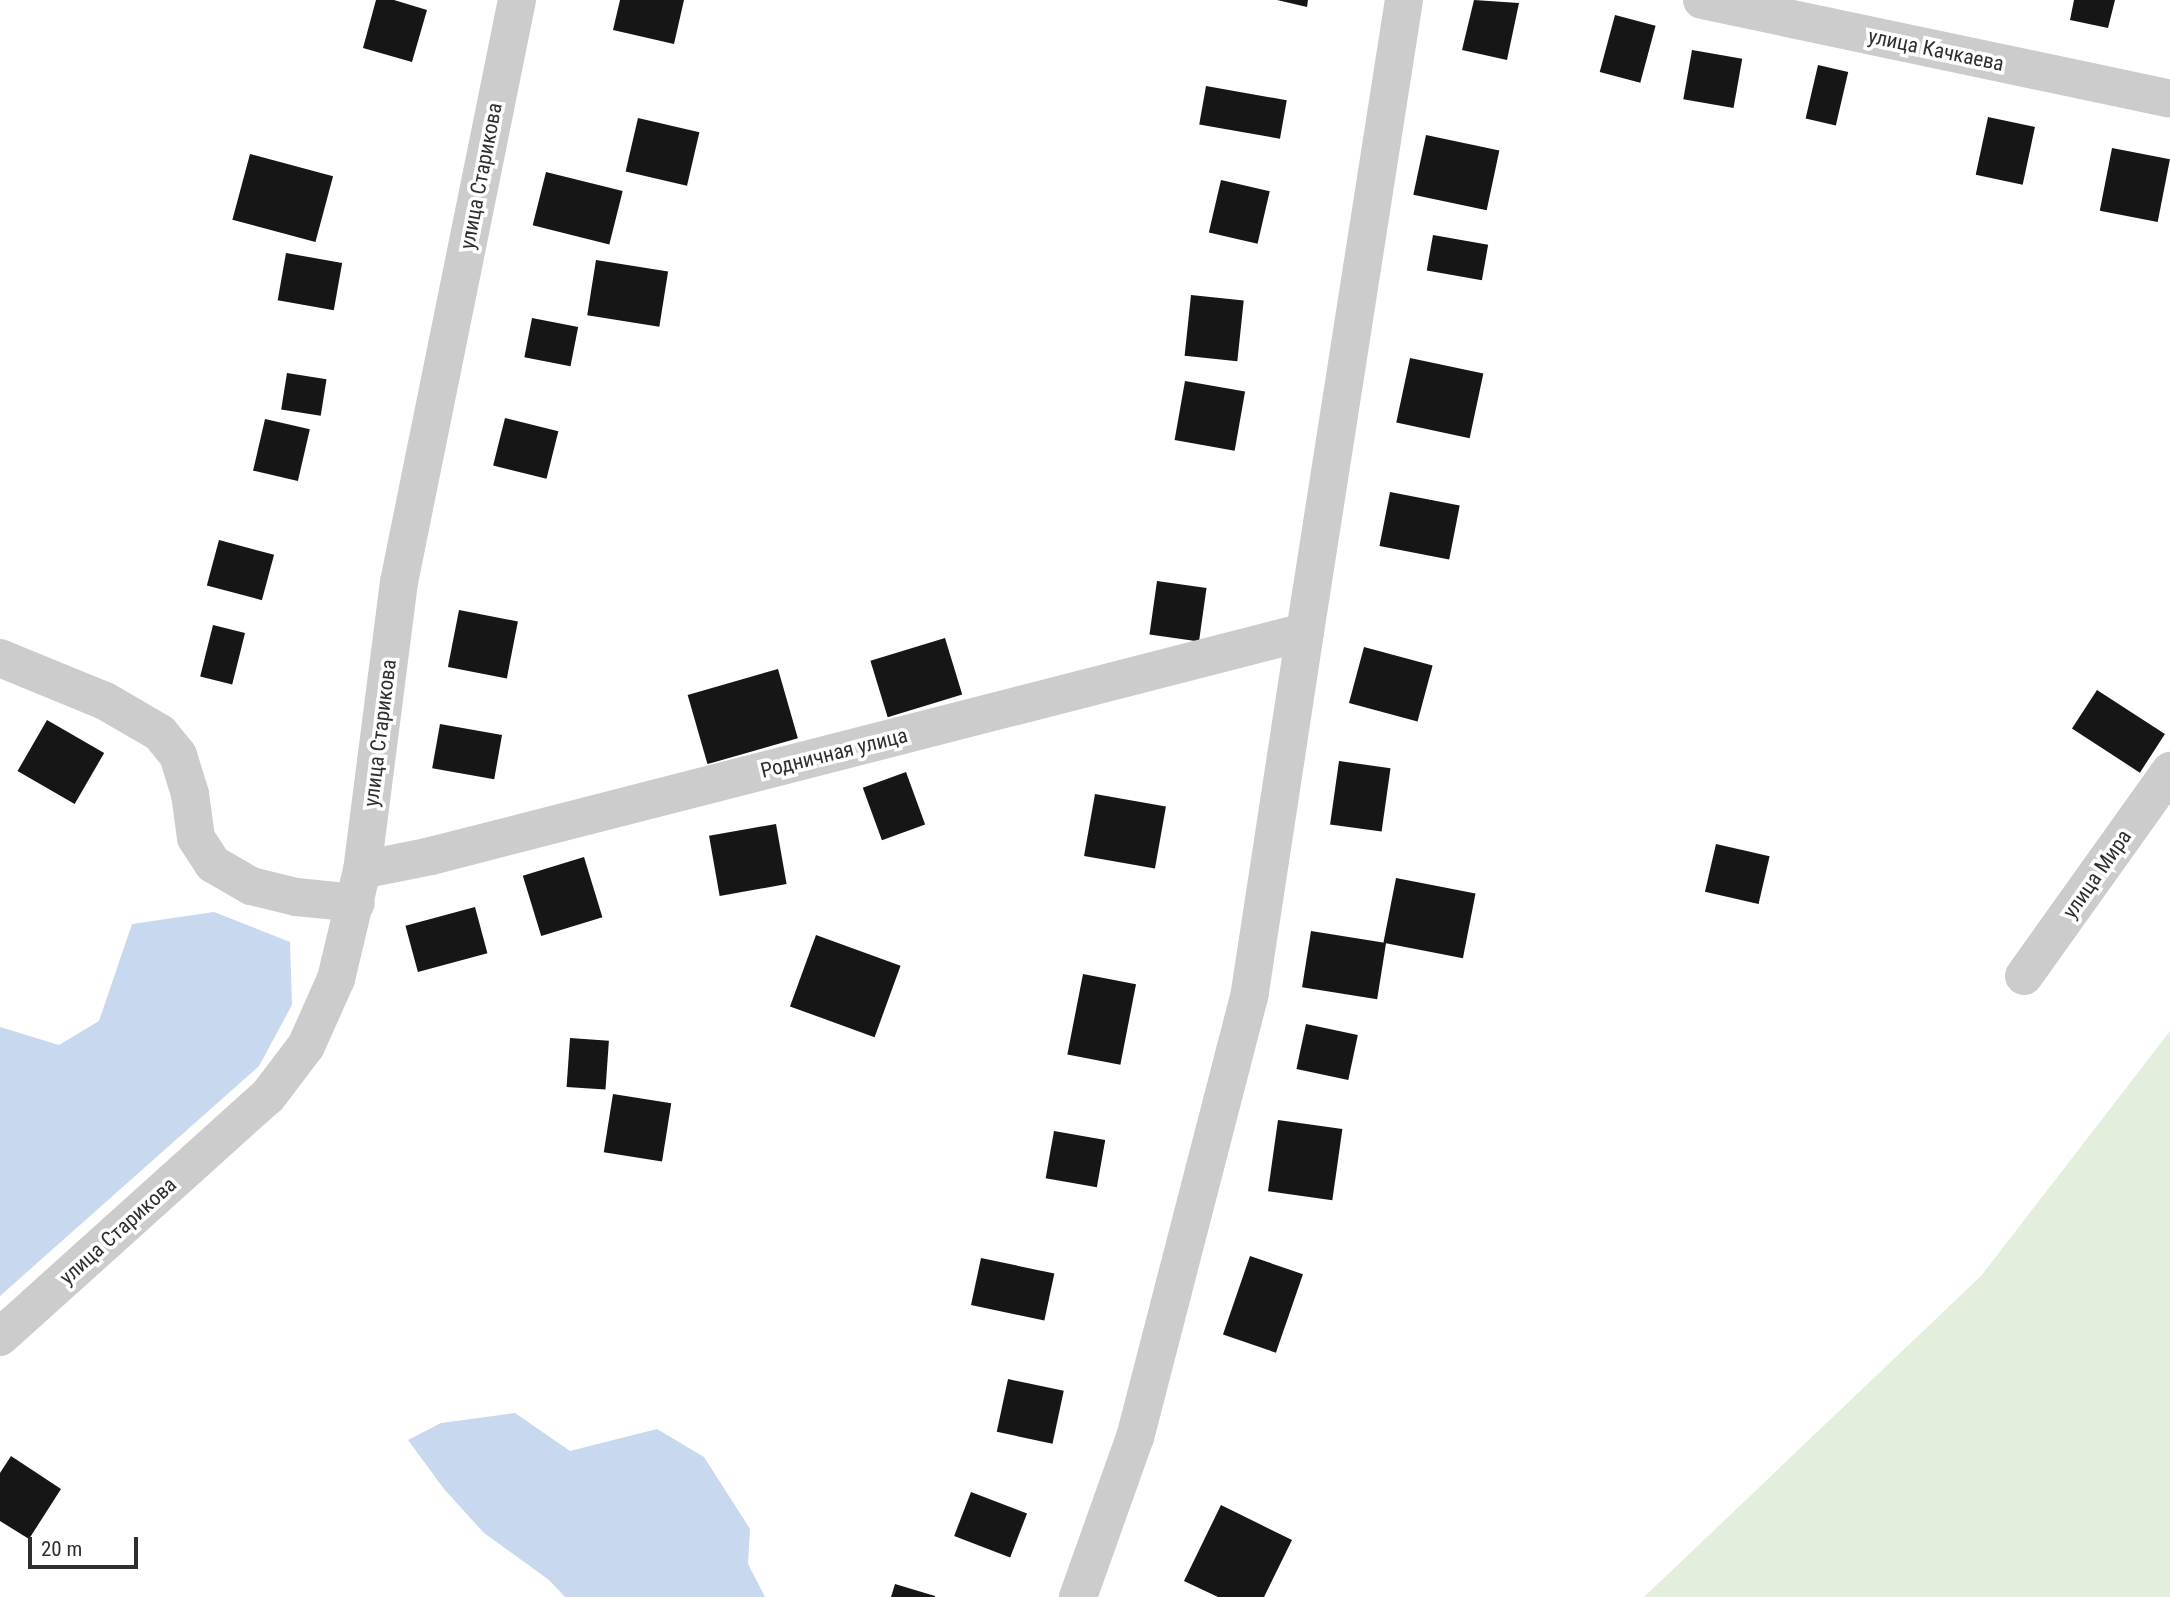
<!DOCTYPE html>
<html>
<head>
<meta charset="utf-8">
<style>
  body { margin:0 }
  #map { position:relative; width:2170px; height:1597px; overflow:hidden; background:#fff; font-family:"Roboto Condensed",sans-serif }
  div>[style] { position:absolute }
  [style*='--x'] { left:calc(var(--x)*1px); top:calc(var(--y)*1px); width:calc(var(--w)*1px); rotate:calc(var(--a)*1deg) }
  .green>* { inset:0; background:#e3eedc }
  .water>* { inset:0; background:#c7d8ef }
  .building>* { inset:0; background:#161616; transform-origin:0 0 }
  .minor>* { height:38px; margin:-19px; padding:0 19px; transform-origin:19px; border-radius:19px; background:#ccc }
  .tertiary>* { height:38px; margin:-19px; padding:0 19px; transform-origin:19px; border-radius:19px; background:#ccc }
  span { translate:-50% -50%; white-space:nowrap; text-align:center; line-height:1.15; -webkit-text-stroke:7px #fff; paint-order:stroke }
  .street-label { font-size:21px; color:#2f2f2f }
  .scale { position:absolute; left:28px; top:1537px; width:110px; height:32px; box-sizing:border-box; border:4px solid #2f2f2f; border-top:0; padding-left:9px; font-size:21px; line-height:24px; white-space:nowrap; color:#2f2f2f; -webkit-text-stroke:5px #fff; paint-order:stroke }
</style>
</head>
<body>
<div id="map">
  <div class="green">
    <div style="clip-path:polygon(2170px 1031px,2170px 1597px,1644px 1597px,1981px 1276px)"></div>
  </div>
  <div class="water">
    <div style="clip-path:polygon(214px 912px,290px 942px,292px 1005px,259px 1066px,0 1296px,0 1027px,59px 1045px,99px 1021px,132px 924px)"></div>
    <div style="clip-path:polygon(515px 1413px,570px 1451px,657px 1429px,704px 1457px,750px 1529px,748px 1564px,765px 1597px,565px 1597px,549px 1580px,484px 1533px,444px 1489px,408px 1440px,441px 1423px)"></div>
  </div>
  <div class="building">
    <div style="clip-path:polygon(376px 0,394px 0,427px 10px,412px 62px,363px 48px)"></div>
    <div style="clip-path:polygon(620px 0,684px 0,674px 44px,613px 30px)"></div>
    <div style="clip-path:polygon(1277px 0,1308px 0,1307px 7px)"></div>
    <div style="clip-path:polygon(1474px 0,1519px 3px,1507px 60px,1462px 50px)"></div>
    <div style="clip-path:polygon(2074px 0,2115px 0,2108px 28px,2070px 20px)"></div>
    <div style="left:1615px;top:15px;width:42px;height:59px;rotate:15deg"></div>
    <div style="left:1692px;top:50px;width:51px;height:50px;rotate:10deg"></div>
    <div style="left:1818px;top:65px;width:31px;height:55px;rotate:13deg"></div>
    <div style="left:1206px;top:86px;width:82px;height:39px;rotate:10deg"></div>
    <div style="left:1988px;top:117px;width:48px;height:59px;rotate:12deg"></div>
    <div style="left:638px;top:118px;width:63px;height:55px;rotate:13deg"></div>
    <div style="left:1426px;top:135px;width:75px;height:61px;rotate:12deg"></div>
    <div style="left:2112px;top:148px;width:59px;height:64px;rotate:11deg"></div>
    <div style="left:250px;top:154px;width:86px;height:68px;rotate:15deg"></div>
    <div style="left:546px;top:172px;width:79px;height:55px;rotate:14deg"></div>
    <div style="left:1221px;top:180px;width:50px;height:54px;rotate:13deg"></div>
    <div style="left:1433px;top:235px;width:56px;height:36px;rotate:10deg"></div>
    <div style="left:286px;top:253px;width:57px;height:48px;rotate:10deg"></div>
    <div style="left:596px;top:260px;width:73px;height:56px;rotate:9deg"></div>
    <div style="left:1191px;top:295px;width:53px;height:61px;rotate:6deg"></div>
    <div style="left:532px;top:318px;width:47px;height:40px;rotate:11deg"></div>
    <div style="left:1410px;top:358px;width:75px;height:66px;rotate:12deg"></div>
    <div style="left:287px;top:373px;width:40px;height:37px;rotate:9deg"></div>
    <div style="left:1185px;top:381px;width:61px;height:60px;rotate:10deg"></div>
    <div style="left:505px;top:418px;width:55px;height:49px;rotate:14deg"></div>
    <div style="left:265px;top:419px;width:46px;height:53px;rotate:13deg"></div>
    <div style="left:1390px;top:492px;width:71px;height:55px;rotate:11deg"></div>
    <div style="left:219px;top:540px;width:57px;height:47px;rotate:15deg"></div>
    <div style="left:1157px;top:581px;width:50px;height:54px;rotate:8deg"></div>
    <div style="left:459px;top:610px;width:60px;height:58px;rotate:11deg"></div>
    <div style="left:213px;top:625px;width:33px;height:53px;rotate:14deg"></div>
    <div style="left:945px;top:638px;width:59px;height:78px;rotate:73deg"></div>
    <div style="left:1364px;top:647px;width:71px;height:58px;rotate:15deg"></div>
    <div style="left:778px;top:669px;width:72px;height:94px;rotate:74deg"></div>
    <div style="left:2097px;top:690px;width:81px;height:46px;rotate:33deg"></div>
    <div style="left:47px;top:720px;width:66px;height:59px;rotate:30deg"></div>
    <div style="left:440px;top:724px;width:63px;height:45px;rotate:10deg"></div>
    <div style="left:1339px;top:761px;width:52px;height:64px;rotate:8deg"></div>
    <div style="left:906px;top:772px;width:56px;height:46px;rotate:70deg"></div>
    <div style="left:1095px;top:794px;width:72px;height:63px;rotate:10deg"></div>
    <div style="left:776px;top:824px;width:61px;height:68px;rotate:80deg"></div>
    <div style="left:1716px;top:844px;width:55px;height:49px;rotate:13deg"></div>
    <div style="left:584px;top:857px;width:63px;height:64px;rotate:73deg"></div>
    <div style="left:1396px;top:878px;width:81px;height:66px;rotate:11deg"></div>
    <div style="left:475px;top:907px;width:48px;height:72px;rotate:75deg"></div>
    <div style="left:1311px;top:931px;width:76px;height:57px;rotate:9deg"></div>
    <div style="left:816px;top:935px;width:90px;height:76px;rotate:20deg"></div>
    <div style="left:1083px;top:974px;width:54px;height:82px;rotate:11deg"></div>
    <div style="left:1306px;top:1024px;width:53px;height:46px;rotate:12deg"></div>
    <div style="left:570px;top:1038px;width:39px;height:49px;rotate:4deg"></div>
    <div style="left:613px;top:1094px;width:59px;height:59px;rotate:9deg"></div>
    <div style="left:1278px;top:1120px;width:65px;height:72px;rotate:8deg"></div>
    <div style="left:1054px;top:1131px;width:52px;height:48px;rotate:10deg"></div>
    <div style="left:1250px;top:1256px;width:56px;height:83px;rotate:19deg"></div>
    <div style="left:981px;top:1258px;width:75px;height:48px;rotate:12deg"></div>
    <div style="left:1008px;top:1379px;width:57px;height:54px;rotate:12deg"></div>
    <div style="clip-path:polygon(11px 1456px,61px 1489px,29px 1539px,0 1521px,0 1473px)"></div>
    <div style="left:971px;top:1492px;width:60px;height:47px;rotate:21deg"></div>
    <div style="clip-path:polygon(1221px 1505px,1292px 1540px,1264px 1597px,1218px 1597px,1184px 1581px)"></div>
    <div style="clip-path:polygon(895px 1584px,935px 1596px,935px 1597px,891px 1597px)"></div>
  </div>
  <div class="minor">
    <div style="--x:517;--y:0;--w:594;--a:101.46"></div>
    <div style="--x:399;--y:582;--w:290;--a:97.3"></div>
    <div style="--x:362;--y:870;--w:70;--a:-11.5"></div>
    <div style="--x:431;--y:856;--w:902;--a:-14.38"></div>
    <div style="--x:1305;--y:632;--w:365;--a:98.7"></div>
    <div style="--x:1250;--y:993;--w:459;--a:104.5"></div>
    <div style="--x:1135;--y:1437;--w:170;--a:109.6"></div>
    <div style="--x:1702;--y:0;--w:478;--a:11.9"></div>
    <div style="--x:0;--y:658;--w:113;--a:22.3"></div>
    <div style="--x:105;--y:701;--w:64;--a:30.2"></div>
    <div style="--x:160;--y:733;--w:28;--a:51"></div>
    <div style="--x:178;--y:755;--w:41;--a:72.9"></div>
    <div style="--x:190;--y:794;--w:44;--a:82.2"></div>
    <div style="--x:196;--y:838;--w:31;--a:57"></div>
    <div style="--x:213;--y:864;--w:44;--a:30.1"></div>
    <div style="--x:251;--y:886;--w:46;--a:13.7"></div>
    <div style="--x:296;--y:897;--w:60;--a:5.7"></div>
    <div style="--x:2024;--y:976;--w:252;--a:-54.5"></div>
  </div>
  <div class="tertiary">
    <div style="--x:1305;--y:632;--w:640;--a:-81.1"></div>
    <div style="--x:0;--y:1337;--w:360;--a:-42"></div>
    <div style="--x:268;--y:1096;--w:63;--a:-52.8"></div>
    <div style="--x:306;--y:1046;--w:73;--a:-65.9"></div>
    <div style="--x:336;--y:979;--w:112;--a:-76.6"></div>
  </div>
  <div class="street-label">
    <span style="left:1936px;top:50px;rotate:12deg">улица Качкаева</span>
    <span style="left:481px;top:176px;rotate:-79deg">улица Старикова</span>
    <span style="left:380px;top:733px;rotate:-83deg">улица Старикова</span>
    <span style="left:834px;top:753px;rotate:-14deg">Родничная улица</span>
    <span style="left:2097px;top:874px;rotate:-55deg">улица Мира</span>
    <span style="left:118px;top:1231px;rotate:-42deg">улица Старикова</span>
  </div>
  <div class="scale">20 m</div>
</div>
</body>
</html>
